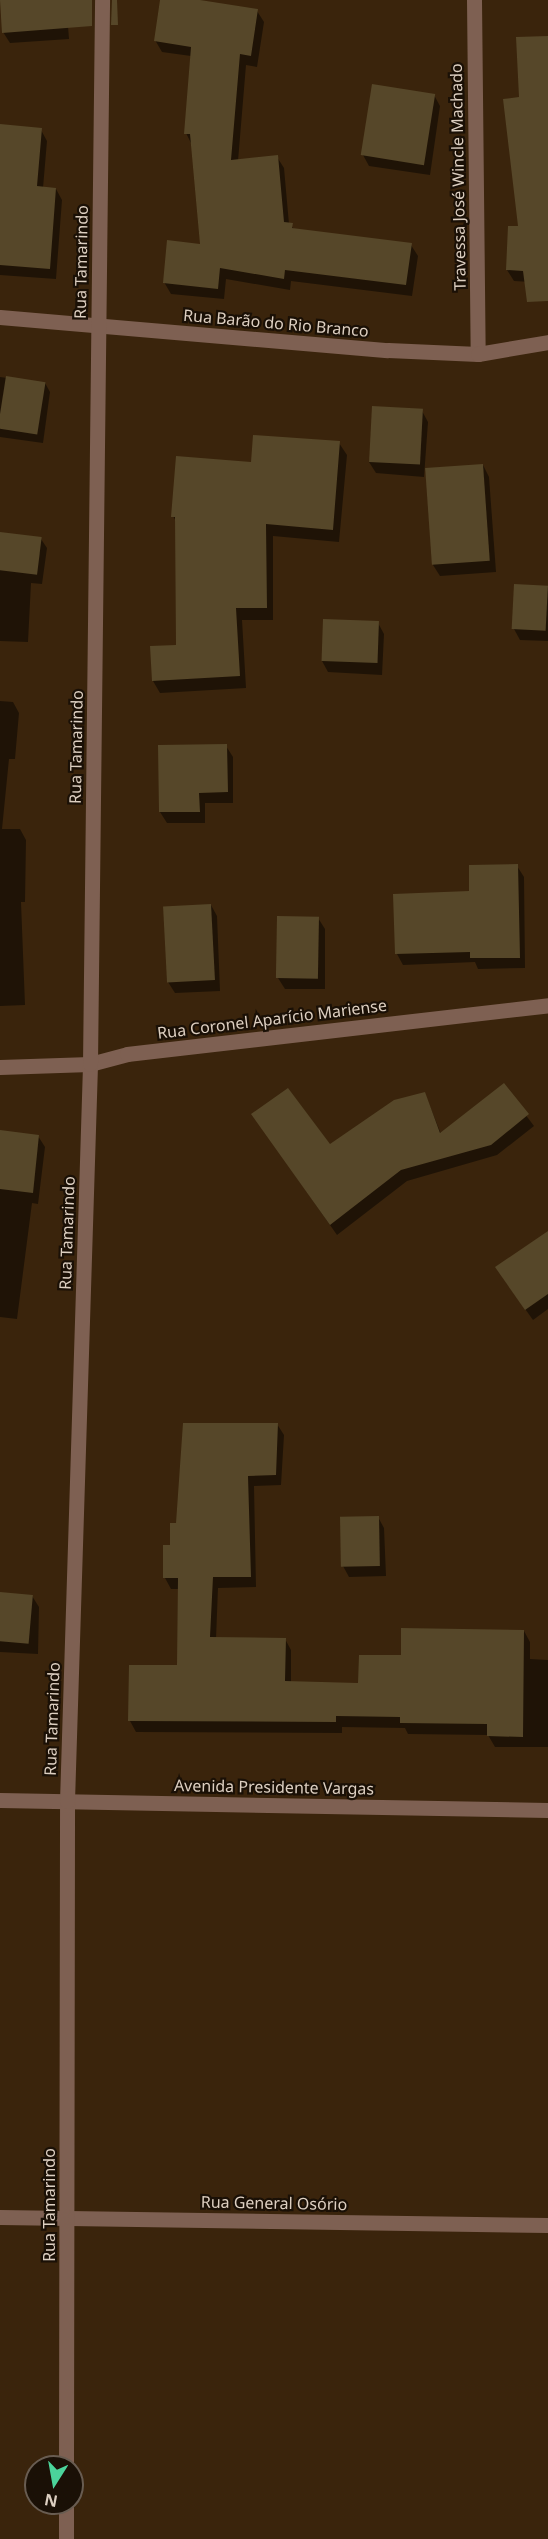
<!DOCTYPE html>
<html>
<head>
<meta charset="utf-8">
<style>
  body { margin:0 }
  #map { position:relative; width:548px; height:2539px; overflow:hidden; background:#3a240c; font-family:"Noto Sans",sans-serif }
  div>[style] { position:absolute }
  [style*='--x'] { left:calc(var(--x)*1px); top:calc(var(--y)*1px); width:calc(var(--w)*1px); rotate:calc(var(--a)*1deg) }
  .shadow>* { inset:0; background:#0007 }
  .building>* { inset:0; background:#564729; transform-origin:0 0 }
  .minor>* { height:15px; margin:-7.5px; padding:0 7.5px; transform-origin:7.5px; border-radius:7.5px; background:#7e6052 }
  span { translate:-50% -50%; white-space:nowrap; text-align:center; line-height:1.15; -webkit-text-stroke:4.5px #1a1006; paint-order:stroke }
  .street-label { font-size:16px; color:#ddcfc1 }
  .north { position:absolute; left:24px; top:2455px; width:60px; height:60px; box-sizing:border-box; background:#1a1006; border:2px solid #685c51; border-radius:50%; rotate:191deg; font-size:16px; font-weight:700; line-height:24px; text-align:center; color:#ddcfc1 }
  .north::after { content:''; display:block; margin:auto; width:21px; height:27px; background:#4bd49b; clip-path:polygon(50% 0,100% 100%,50% 72%,0 100%) }
</style>
</head>
<body>
<div id="map">
  <div class="shadow">
    <div style="clip-path:polygon(1px 0,66px 0,69px 39px,10px 43px,3px 32px)"></div>
    <div style="clip-path:polygon(162px 0,191px 0,257px 11px,264px 22px,257px 67px,246px 65px,238px 161px,277px 157px,284px 168px,289px 224px,294px 229px,411px 245px,418px 256px,412px 296px,291px 281px,290px 290px,226px 279px,224px 299px,171px 294px,164px 282px,201px 245px,192px 145px,186px 133px,191px 56px,162px 52px,155px 40px)"></div>
    <div style="clip-path:polygon(548px 37px,548px 283px,514px 281px,507px 270px,520px 228px,521px 99px)"></div>
    <div style="clip-path:polygon(434px 95px,440px 106px,430px 175px,369px 166px,363px 155px)"></div>
    <div style="clip-path:polygon(0 126px,41px 130px,47px 141px,43px 188px,56px 189px,62px 200px,56px 279px,0 275px)"></div>
    <div style="clip-path:polygon(0 377px,45px 383px,50px 392px,43px 443px,0 437px)"></div>
    <div style="clip-path:polygon(422px 411px,428px 422px,424px 477px,376px 473px,369px 462px)"></div>
    <div style="clip-path:polygon(339px 443px,347px 455px,339px 542px,273px 536px,273px 620px,242px 620px,246px 688px,160px 693px,153px 681px,177px 646px,177px 523px,173px 516px,252px 464px)"></div>
    <div style="clip-path:polygon(483px 465px,489px 477px,496px 572px,440px 576px,433px 565px)"></div>
    <div style="clip-path:polygon(0 533px,41px 539px,47px 548px,42px 584px,31px 583px,28px 642px,0 641px)"></div>
    <div style="clip-path:polygon(548px 587px,548px 641px,520px 640px,514px 629px)"></div>
    <div style="clip-path:polygon(378px 623px,384px 634px,382px 675px,328px 672px,322px 661px)"></div>
    <div style="clip-path:polygon(0 701px,13px 702px,19px 713px,15px 759px,9px 759px,2px 829px,20px 829px,26px 840px,25px 902px,21px 902px,25px 1005px,0 1006px)"></div>
    <div style="clip-path:polygon(159px 746px,226px 746px,233px 757px,233px 803px,205px 803px,205px 823px,167px 823px,160px 812px)"></div>
    <div style="clip-path:polygon(517px 866px,524px 877px,525px 968px,478px 969px,475px 962px,403px 965px,397px 954px,471px 893px)"></div>
    <div style="clip-path:polygon(211px 905px,217px 916px,220px 991px,175px 993px,168px 982px)"></div>
    <div style="clip-path:polygon(318px 918px,325px 929px,325px 989px,285px 989px,278px 978px)"></div>
    <div style="clip-path:polygon(503px 1085px,534px 1126px,497px 1155px,407px 1181px,337px 1235px,253px 1115px,330px 1146px,425px 1094px,441px 1134px)"></div>
    <div style="clip-path:polygon(0 1134px,38px 1136px,45px 1147px,38px 1204px,32px 1203px,17px 1319px,0 1317px)"></div>
    <div style="clip-path:polygon(548px 1252px,548px 1309px,533px 1320px,503px 1278px)"></div>
    <div style="clip-path:polygon(277px 1424px,284px 1435px,281px 1485px,254px 1486px,256px 1587px,218px 1588px,216px 1639px,285px 1639px,291px 1650px,291px 1683px,359px 1684px,402px 1657px,524px 1631px,530px 1642px,530px 1659px,548px 1660px,548px 1747px,495px 1747px,488px 1735px,408px 1734px,405px 1728px,342px 1727px,342px 1733px,136px 1732px,130px 1721px,179px 1667px,180px 1589px,171px 1589px,165px 1578px,177px 1525px)"></div>
    <div style="clip-path:polygon(378px 1517px,384px 1528px,386px 1576px,349px 1577px,343px 1566px)"></div>
    <div style="clip-path:polygon(0 1593px,32px 1596px,39px 1607px,38px 1654px,0 1652px)"></div>
  </div>
  <div class="building">
    <div style="clip-path:polygon(0 0,92px 0,92px 26px,2px 33px)"></div>
    <div style="clip-path:polygon(112px 0,117px 0,118px 25px,111px 25px)"></div>
    <div style="clip-path:polygon(160px 0,200px 0,258px 9px,251px 56px,240px 54px,231px 160px,278px 155px,284px 222px,293px 223px,292px 228px,412px 243px,406px 285px,285px 270px,284px 279px,220px 268px,218px 289px,163px 283px,167px 240px,200px 244px,190px 134px,184px 134px,191px 47px,154px 41px)"></div>
    <div style="clip-path:polygon(548px 36px,548px 301px,527px 302px,523px 271px,506px 270px,508px 226px,518px 226px,503px 99px,519px 97px,516px 37px)"></div>
    <div style="left:372px;top:84px;width:64px;height:72px;rotate:9deg"></div>
    <div style="clip-path:polygon(0 124px,42px 128px,37px 186px,56px 188px,50px 269px,0 265px)"></div>
    <div style="left:6px;top:376px;width:40px;height:53px;rotate:9deg"></div>
    <div style="left:372px;top:406px;width:51px;height:56px;rotate:3deg"></div>
    <div style="clip-path:polygon(253px 435px,340px 441px,333px 530px,266px 524px,267px 608px,236px 608px,240px 676px,152px 681px,150px 646px,176px 645px,175px 517px,171px 517px,176px 456px,251px 462px)"></div>
    <div style="left:483px;top:464px;width:97px;height:58px;rotate:86deg"></div>
    <div style="left:0;top:532px;width:42px;height:38px;rotate:7deg"></div>
    <div style="left:514px;top:584px;width:34px;height:45px;rotate:3deg"></div>
    <div style="left:323px;top:619px;width:56px;height:42px;rotate:2deg"></div>
    <div style="clip-path:polygon(227px 744px,228px 792px,199px 793px,200px 812px,159px 812px,158px 745px)"></div>
    <div style="clip-path:polygon(518px 864px,520px 958px,470px 958px,470px 952px,395px 954px,393px 894px,469px 891px,469px 865px)"></div>
    <div style="left:211px;top:904px;width:76px;height:48px;rotate:87deg"></div>
    <div style="left:277px;top:916px;width:42px;height:62px;rotate:1deg"></div>
    <div style="clip-path:polygon(504px 1083px,529px 1114px,491px 1145px,401px 1170px,330px 1225px,251px 1114px,288px 1088px,330px 1144px,394px 1100px,425px 1092px,440px 1133px)"></div>
    <div style="clip-path:polygon(0 1130px,39px 1135px,33px 1193px,0 1189px)"></div>
    <div style="clip-path:polygon(548px 1231px,548px 1294px,525px 1310px,495px 1267px)"></div>
    <div style="clip-path:polygon(183px 1423px,278px 1423px,276px 1475px,248px 1476px,251px 1577px,213px 1577px,210px 1637px,286px 1638px,285px 1681px,358px 1683px,359px 1655px,401px 1655px,401px 1628px,524px 1630px,523px 1737px,487px 1736px,487px 1724px,400px 1723px,400px 1717px,336px 1716px,336px 1722px,128px 1721px,129px 1665px,177px 1665px,178px 1578px,163px 1578px,163px 1545px,170px 1545px,170px 1523px,176px 1523px)"></div>
    <div style="left:379px;top:1516px;width:50px;height:39px;rotate:89deg"></div>
    <div style="left:0;top:1592px;width:33px;height:49px;rotate:5deg"></div>
  </div>
  <div class="minor">
    <div style="--x:474;--y:0;--w:354;--a:89.4"></div>
    <div style="--x:0;--y:317;--w:389;--a:4.9"></div>
    <div style="--x:388;--y:350;--w:90;--a:2.5"></div>
    <div style="--x:478;--y:354;--w:71;--a:-9.7"></div>
    <div style="--x:0;--y:1067;--w:90;--a:-1.9"></div>
    <div style="--x:90;--y:1064;--w:38;--a:-15"></div>
    <div style="--x:127;--y:1054;--w:424;--a:-6.6"></div>
    <div style="--x:0;--y:1800;--w:548;--a:1.05"></div>
    <div style="--x:0;--y:2217;--w:548;--a:0.84"></div>
    <div style="--x:66;--y:2467;--w:666;--a:-89.91"></div>
    <div style="--x:67;--y:1801;--w:737;--a:-88.21"></div>
    <div style="--x:90;--y:1064;--w:1064;--a:-89.35"></div>
    <div style="--x:66;--y:2539;--w:36;--a:-90"></div>
  </div>
  <div class="street-label">
    <span style="left:458px;top:177px;rotate:-91deg">Travessa José Wincle Machado</span>
    <span style="left:81px;top:262px;rotate:-89deg">Rua Tamarindo</span>
    <span style="left:276px;top:323px;rotate:5deg">Rua Barão do Rio Branco</span>
    <span style="left:76px;top:747px;rotate:-89deg">Rua Tamarindo</span>
    <span style="left:272px;top:1019px;rotate:-7deg">Rua Coronel Aparício Mariense</span>
    <span style="left:67px;top:1233px;rotate:-88deg">Rua Tamarindo</span>
    <span style="left:52px;top:1719px;rotate:-88deg">Rua Tamarindo</span>
    <span style="left:274px;top:1787px;rotate:1deg">Avenida Presidente Vargas</span>
    <span style="left:274px;top:2203px;rotate:1deg">Rua General Osório</span>
    <span style="left:49px;top:2205px;rotate:-90deg">Rua Tamarindo</span>
  </div>
  <div class="north">N</div>
</div>
</body>
</html>
